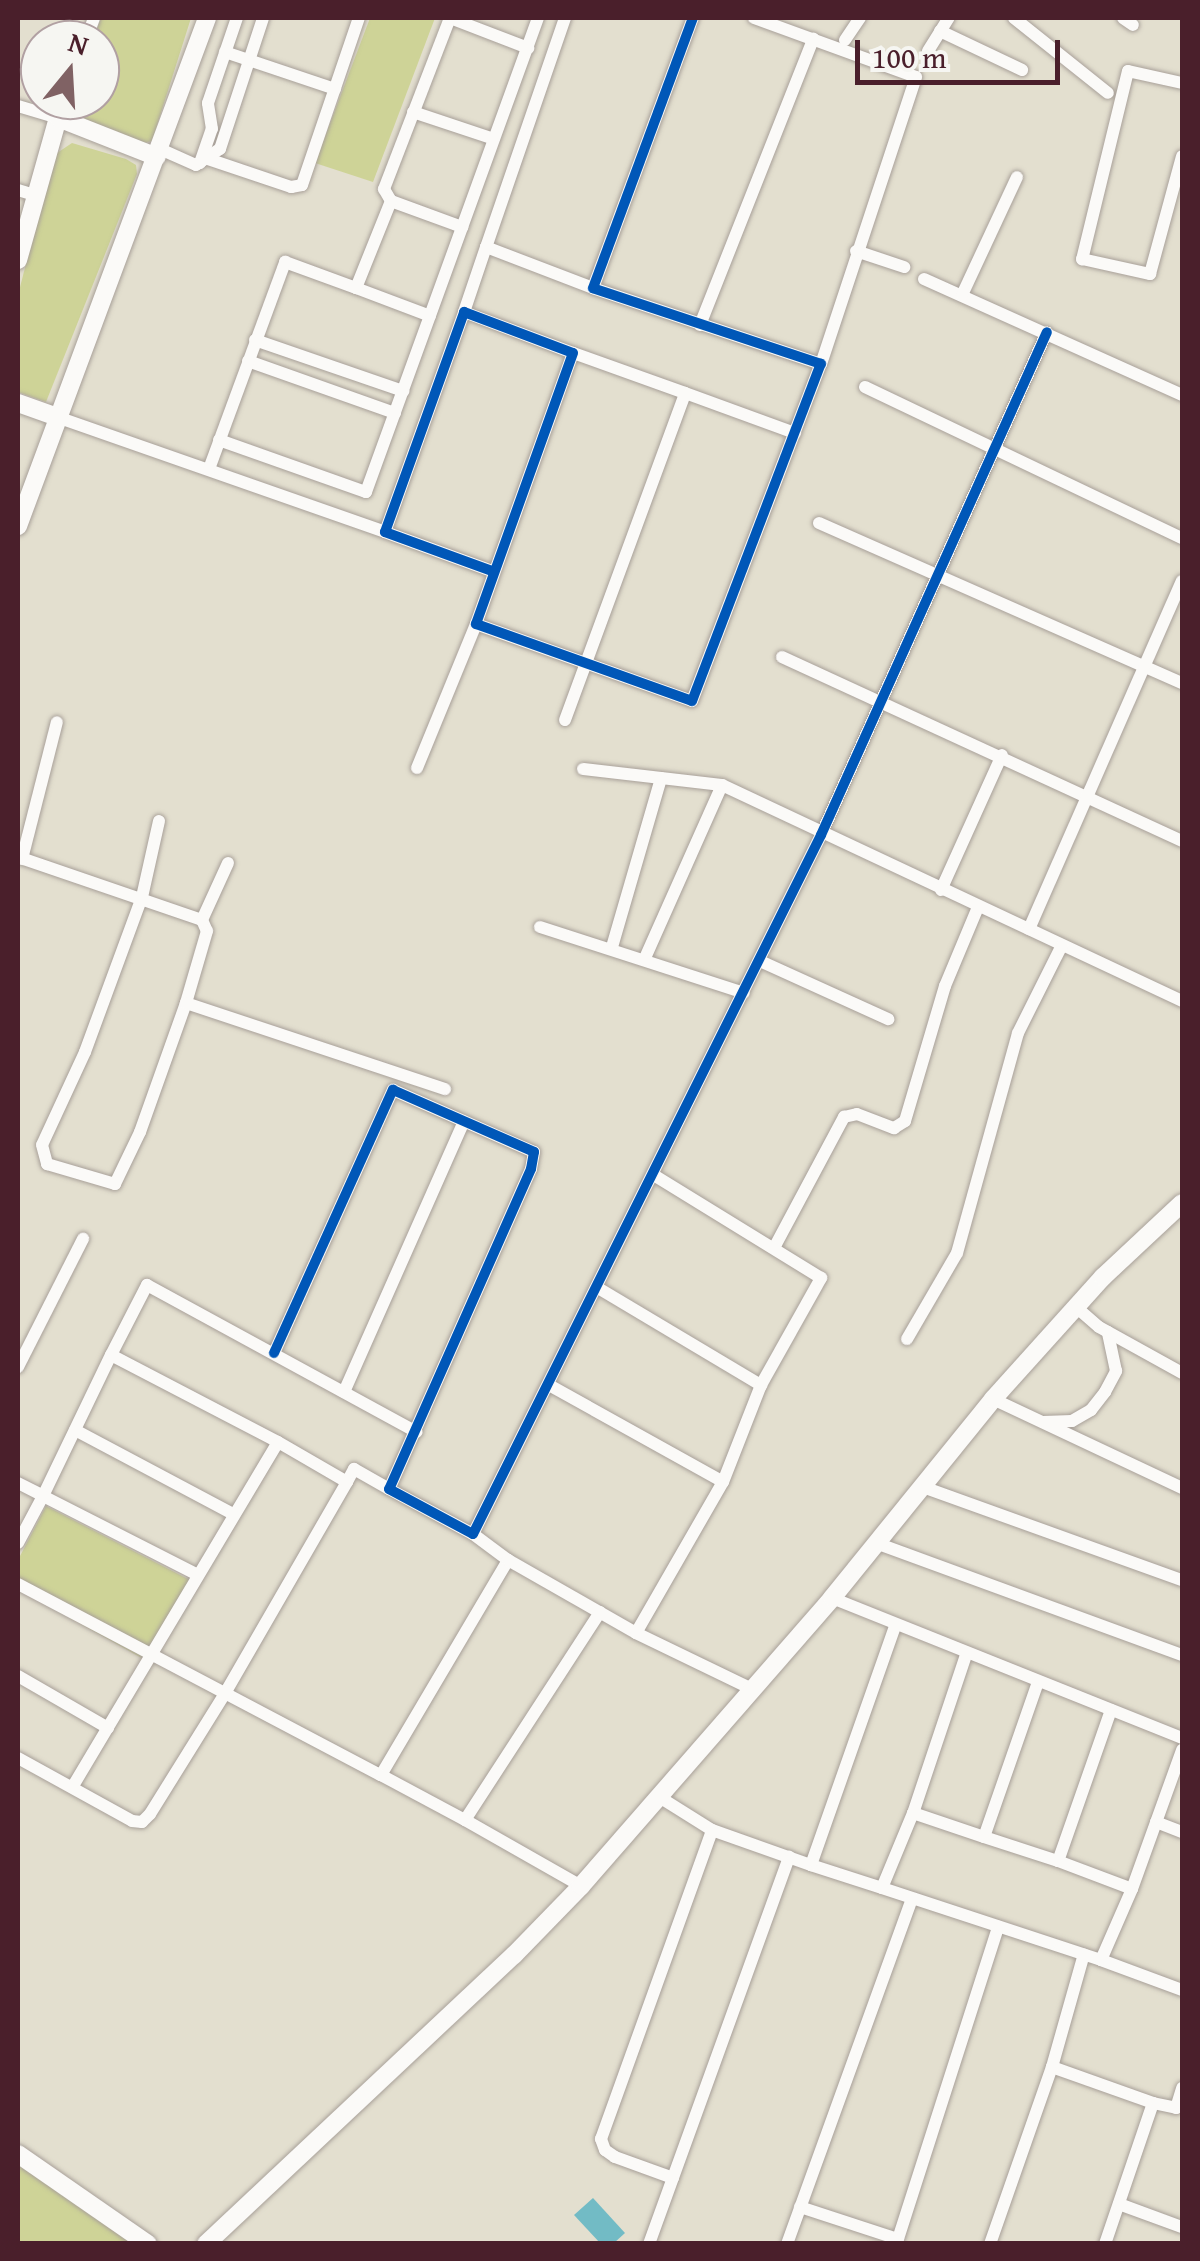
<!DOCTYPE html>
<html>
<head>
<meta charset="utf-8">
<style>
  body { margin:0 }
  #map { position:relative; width:1200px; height:2261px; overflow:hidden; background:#e3dfcf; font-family:"Gentium Book Plus",serif }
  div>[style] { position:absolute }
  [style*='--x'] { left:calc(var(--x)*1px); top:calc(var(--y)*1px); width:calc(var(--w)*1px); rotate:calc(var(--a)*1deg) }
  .green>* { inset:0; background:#ced397 }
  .water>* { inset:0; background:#72bbc5 }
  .roads { filter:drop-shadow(0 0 2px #a8a099) drop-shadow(0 0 2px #a8a099) }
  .street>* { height:12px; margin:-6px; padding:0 6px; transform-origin:6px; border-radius:6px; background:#fbfaf8 }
  .secondary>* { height:18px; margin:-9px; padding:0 9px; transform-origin:9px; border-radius:9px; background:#fbfaf8 }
  .cycleway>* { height:10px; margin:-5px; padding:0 5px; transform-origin:5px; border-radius:5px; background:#0057b8 }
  span { translate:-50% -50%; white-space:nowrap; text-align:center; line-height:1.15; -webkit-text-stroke:9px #f6f6f2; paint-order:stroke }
  .frame { position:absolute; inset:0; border:20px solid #4a1f2b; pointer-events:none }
  .north { position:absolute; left:20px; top:20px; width:100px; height:100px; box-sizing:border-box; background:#f6f6f2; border:2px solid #b1a0a2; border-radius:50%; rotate:18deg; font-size:28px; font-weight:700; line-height:40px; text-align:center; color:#4a1f2b }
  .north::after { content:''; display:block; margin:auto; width:35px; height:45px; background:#806264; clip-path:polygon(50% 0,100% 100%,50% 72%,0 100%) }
  .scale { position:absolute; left:855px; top:40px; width:205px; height:45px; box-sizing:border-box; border:5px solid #4a1f2b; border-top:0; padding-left:12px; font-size:30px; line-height:35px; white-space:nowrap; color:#4a1f2b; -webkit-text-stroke:8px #f6f6f2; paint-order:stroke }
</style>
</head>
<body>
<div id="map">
  <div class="green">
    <div style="clip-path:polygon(101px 18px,191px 18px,152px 141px,140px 144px,75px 120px,69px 108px,72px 100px,100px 100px,100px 40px,93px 40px)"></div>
    <div style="clip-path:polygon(370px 18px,435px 18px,373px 182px,315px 163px)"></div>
    <div style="clip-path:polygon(72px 143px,126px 159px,136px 165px,137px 174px,46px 402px,18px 392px,18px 295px,54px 155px)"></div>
    <div style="clip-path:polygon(46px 1506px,190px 1580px,145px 1660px,18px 1589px,18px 1560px)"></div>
    <div style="clip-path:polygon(18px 2164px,135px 2243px,18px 2243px)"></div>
  </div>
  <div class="water">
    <div style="clip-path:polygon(593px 2198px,625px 2233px,614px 2243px,600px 2243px,574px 2215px)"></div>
  </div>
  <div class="roads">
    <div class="street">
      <div style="--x:450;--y:18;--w:84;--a:21"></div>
      <div style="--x:565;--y:18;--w:242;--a:109"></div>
      <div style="--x:486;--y:247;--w:115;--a:21"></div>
      <div style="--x:754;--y:18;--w:172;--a:20"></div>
      <div style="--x:916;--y:77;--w:302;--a:108.3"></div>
      <div style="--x:1014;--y:18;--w:120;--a:38.6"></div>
      <div style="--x:1123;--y:18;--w:12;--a:35"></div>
      <div style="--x:940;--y:31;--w:91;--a:25.4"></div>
      <div style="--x:86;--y:40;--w:23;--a:-70"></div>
      <div style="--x:845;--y:40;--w:27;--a:-56"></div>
      <div style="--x:928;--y:51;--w:39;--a:-58"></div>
      <div style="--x:225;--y:52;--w:116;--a:18.6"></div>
      <div style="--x:1182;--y:83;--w:55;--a:-167.5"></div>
      <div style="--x:1128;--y:71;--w:194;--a:103.7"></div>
      <div style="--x:1082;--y:259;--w:70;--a:12.4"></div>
      <div style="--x:1150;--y:274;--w:122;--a:-74.8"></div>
      <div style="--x:18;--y:106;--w:42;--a:16.7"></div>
      <div style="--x:58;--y:118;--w:19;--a:-72"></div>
      <div style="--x:413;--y:112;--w:85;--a:18.4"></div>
      <div style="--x:160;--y:149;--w:39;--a:24"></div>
      <div style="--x:196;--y:165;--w:29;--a:-34"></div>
      <div style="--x:220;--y:149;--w:138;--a:-71.8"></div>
      <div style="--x:208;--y:159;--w:88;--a:18.6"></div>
      <div style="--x:291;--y:187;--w:11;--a:-10"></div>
      <div style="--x:302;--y:185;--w:176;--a:-71.2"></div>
      <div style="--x:200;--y:163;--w:36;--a:-71"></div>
      <div style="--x:212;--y:129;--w:26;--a:-99"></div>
      <div style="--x:208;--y:103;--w:90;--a:-71.2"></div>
      <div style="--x:18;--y:190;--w:17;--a:17"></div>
      <div style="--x:391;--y:201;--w:76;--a:20.1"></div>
      <div style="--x:856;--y:251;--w:51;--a:18.4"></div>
      <div style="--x:924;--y:279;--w:283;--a:24.2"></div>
      <div style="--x:356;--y:288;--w:79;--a:20.7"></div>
      <div style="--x:962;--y:295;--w:130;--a:-65"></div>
      <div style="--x:464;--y:312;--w:69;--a:-71.3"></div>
      <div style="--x:700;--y:325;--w:308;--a:-68.4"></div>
      <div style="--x:255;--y:340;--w:157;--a:19"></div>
      <div style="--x:248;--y:361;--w:156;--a:19.5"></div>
      <div style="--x:865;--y:387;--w:351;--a:25.5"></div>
      <div style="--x:685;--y:393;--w:117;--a:20"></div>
      <div style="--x:57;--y:417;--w:348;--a:19.3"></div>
      <div style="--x:219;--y:440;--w:156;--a:19.5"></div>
      <div style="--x:366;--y:492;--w:504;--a:-70.06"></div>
      <div style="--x:209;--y:469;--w:221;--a:-69.8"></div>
      <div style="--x:285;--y:262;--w:76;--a:20.1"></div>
      <div style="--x:356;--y:288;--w:94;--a:-68.1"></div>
      <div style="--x:391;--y:201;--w:14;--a:-120"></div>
      <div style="--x:384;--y:189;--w:183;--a:-68.9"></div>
      <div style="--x:819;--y:523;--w:397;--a:23.8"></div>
      <div style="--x:492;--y:571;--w:114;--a:-160"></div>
      <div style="--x:385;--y:532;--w:234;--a:-70.2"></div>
      <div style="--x:464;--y:312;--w:116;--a:20.6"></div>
      <div style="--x:573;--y:353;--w:288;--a:109.7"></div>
      <div style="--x:476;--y:624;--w:229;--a:19.6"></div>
      <div style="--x:692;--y:701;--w:361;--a:-69.1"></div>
      <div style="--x:821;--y:364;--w:240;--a:-161.6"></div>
      <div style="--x:593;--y:288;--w:288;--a:-69.7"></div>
      <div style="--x:782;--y:657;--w:440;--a:24.7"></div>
      <div style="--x:565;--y:720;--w:348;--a:-69.8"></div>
      <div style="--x:685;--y:393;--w:119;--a:-160.3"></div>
      <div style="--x:417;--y:768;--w:156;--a:-67.7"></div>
      <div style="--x:583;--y:769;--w:140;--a:6.6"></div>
      <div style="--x:722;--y:785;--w:508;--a:25.15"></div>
      <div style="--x:159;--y:821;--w:78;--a:102.6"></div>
      <div style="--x:142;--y:897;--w:165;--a:110.2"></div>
      <div style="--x:85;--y:1052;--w:102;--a:114.8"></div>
      <div style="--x:42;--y:1145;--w:20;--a:75"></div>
      <div style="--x:47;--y:1164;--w:71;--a:16.4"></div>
      <div style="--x:115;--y:1184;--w:58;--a:-64.3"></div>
      <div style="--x:140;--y:1132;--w:137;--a:-70.4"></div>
      <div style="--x:18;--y:857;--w:194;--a:18.9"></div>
      <div style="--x:22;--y:859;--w:141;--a:-75.7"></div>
      <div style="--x:228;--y:863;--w:63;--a:114.5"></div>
      <div style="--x:202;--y:920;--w:12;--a:66"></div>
      <div style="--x:207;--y:931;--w:75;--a:106.3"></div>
      <div style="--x:186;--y:1003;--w:273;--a:18.4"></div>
      <div style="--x:941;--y:890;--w:148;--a:-65.7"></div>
      <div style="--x:540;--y:927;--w:214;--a:17.9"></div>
      <div style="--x:1029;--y:929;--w:380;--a:-66.3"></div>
      <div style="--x:612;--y:947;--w:176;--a:-73.8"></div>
      <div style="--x:645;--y:958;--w:189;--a:-66"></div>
      <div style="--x:760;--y:961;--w:141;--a:24.4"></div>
      <div style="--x:774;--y:1248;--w:149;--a:-61.9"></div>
      <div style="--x:844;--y:1117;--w:13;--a:-13"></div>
      <div style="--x:857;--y:1114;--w:40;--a:21"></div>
      <div style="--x:894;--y:1128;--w:13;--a:-32"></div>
      <div style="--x:905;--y:1121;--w:141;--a:-73.5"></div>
      <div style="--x:945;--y:986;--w:86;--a:-67.3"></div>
      <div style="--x:598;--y:1288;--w:190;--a:30.8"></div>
      <div style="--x:1076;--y:1307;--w:30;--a:41"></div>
      <div style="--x:1099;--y:1327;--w:95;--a:29"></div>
      <div style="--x:907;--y:1339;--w:99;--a:-59.8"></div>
      <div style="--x:957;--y:1253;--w:228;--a:-74.5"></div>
      <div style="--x:1018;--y:1033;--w:98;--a:-63.4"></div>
      <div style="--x:274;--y:1353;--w:289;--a:-65.7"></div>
      <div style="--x:393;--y:1090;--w:154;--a:23.7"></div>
      <div style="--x:534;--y:1152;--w:17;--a:100"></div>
      <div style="--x:531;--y:1169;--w:350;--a:113.9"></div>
      <div style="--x:389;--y:1489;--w:95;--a:28.2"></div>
      <div style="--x:473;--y:1534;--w:781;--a:-63.53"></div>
      <div style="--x:821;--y:835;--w:551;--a:-65.81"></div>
      <div style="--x:18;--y:1367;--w:144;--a:-63.1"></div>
      <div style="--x:549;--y:1385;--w:199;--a:29.1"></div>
      <div style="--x:344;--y:1392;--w:296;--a:-66.1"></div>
      <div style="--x:993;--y:1399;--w:209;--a:25.2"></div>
      <div style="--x:1043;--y:1422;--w:29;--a:-2"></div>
      <div style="--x:1072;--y:1421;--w:22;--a:-30"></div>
      <div style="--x:1091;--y:1410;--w:23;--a:-52"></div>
      <div style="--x:1105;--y:1392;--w:24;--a:-62"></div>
      <div style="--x:1116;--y:1371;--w:40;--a:-102"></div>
      <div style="--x:75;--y:1430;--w:179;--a:28"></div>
      <div style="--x:347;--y:1482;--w:15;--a:-62"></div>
      <div style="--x:354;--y:1469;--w:40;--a:29.7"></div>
      <div style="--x:18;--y:1483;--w:28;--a:27"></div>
      <div style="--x:43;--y:1496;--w:157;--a:-64.3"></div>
      <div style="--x:923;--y:1487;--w:275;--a:19.8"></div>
      <div style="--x:473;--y:1534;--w:44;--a:36.6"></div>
      <div style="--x:18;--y:1543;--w:53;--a:-62"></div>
      <div style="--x:43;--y:1496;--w:172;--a:27"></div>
      <div style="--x:876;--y:1543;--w:326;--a:20.1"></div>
      <div style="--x:18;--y:1584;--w:410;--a:27.8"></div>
      <div style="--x:381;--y:1775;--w:250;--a:-59.4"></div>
      <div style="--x:508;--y:1560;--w:147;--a:29.7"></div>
      <div style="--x:636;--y:1633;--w:131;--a:25.8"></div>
      <div style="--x:832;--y:1598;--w:377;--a:21.8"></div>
      <div style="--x:636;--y:1633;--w:174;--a:-60.1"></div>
      <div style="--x:723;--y:1482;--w:104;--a:-68.6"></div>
      <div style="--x:761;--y:1385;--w:123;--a:-60.7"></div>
      <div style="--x:821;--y:1278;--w:195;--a:-148.4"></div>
      <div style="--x:966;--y:1655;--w:167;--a:108.5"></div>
      <div style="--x:913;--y:1813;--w:75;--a:18.7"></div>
      <div style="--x:18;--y:1676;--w:104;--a:30"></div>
      <div style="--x:1038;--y:1682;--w:164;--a:109.2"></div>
      <div style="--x:984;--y:1837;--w:78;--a:18"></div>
      <div style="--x:1111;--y:1710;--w:160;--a:109.3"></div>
      <div style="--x:1058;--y:1861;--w:79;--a:20.7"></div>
      <div style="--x:1132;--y:1889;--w:148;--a:-70.2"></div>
      <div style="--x:18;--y:1758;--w:130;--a:28.9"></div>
      <div style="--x:132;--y:1821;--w:10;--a:6"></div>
      <div style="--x:142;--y:1822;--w:11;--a:-45"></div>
      <div style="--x:150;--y:1814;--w:140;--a:-58.1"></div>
      <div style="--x:224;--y:1695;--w:246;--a:-60"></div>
      <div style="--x:347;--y:1482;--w:80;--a:-149.9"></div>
      <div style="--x:381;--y:1775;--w:95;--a:28.2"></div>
      <div style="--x:465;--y:1820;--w:248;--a:-57"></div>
      <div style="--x:73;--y:1786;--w:400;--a:-59.2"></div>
      <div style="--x:278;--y:1442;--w:188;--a:-152.5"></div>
      <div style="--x:111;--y:1355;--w:79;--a:-62.8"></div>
      <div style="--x:147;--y:1285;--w:307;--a:28.6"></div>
      <div style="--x:661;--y:1798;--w:60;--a:32.1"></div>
      <div style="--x:913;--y:1813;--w:81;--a:112.5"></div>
      <div style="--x:882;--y:1888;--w:231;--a:18.2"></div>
      <div style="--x:1101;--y:1960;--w:77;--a:-66.4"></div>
      <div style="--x:465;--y:1820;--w:133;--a:29.6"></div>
      <div style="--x:1156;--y:1822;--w:28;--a:21"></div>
      <div style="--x:882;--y:1888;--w:75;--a:-162.1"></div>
      <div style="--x:811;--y:1865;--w:253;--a:-70.6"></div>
      <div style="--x:1101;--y:1960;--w:86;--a:20.3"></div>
      <div style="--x:1052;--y:2067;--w:107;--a:19.6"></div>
      <div style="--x:673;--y:2178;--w:62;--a:-160.1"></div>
      <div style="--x:615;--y:2157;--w:12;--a:-145"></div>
      <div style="--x:605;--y:2150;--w:12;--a:-110"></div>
      <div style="--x:601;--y:2139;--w:328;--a:-70.2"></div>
      <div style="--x:712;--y:1830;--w:105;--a:19.5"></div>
      <div style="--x:1119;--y:2204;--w:67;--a:20.1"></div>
      <div style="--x:800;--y:2207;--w:103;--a:18.1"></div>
      <div style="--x:898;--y:2239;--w:328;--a:-72.2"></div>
      <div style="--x:649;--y:2244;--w:412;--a:-70.1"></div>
      <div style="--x:787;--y:2244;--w:367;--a:-70.1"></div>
      <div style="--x:990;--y:2244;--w:188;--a:-70.7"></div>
      <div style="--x:1052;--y:2067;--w:117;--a:-74.2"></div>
      <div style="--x:1105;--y:2244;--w:149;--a:-71.2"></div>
      <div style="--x:1153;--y:2103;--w:24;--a:12"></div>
      <div style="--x:1176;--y:2108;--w:21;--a:-73"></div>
    </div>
    <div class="secondary">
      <div style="--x:18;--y:260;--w:148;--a:-74.3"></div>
      <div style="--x:58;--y:118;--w:106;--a:21.5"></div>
      <div style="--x:18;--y:403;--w:41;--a:19.7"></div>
      <div style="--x:18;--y:526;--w:542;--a:-69.59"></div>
      <div style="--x:18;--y:2154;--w:158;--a:34.7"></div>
      <div style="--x:206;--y:2244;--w:422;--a:-43.2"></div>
      <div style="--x:514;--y:1955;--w:96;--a:-45.8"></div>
      <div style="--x:581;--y:1886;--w:382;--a:-48.9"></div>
      <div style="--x:832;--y:1598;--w:256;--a:-51"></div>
      <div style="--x:993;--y:1399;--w:164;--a:-48"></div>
      <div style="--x:1103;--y:1277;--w:108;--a:-43.1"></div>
    </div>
  </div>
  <div class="cycleway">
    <div style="--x:492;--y:571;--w:114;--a:-160"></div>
    <div style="--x:385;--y:532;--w:234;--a:-70.2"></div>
    <div style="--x:464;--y:312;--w:116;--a:20.6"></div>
    <div style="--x:573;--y:353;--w:288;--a:109.7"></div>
    <div style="--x:476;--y:624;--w:229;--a:19.6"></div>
    <div style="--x:692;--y:701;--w:361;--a:-69.1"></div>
    <div style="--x:821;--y:364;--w:240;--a:-161.6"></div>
    <div style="--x:593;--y:288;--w:288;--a:-69.7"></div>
    <div style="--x:274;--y:1353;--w:289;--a:-65.7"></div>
    <div style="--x:393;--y:1090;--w:154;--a:23.7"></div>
    <div style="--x:534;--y:1152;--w:17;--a:100"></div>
    <div style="--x:531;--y:1169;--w:350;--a:113.9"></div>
    <div style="--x:389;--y:1489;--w:95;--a:28.2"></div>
    <div style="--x:473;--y:1534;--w:781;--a:-63.53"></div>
    <div style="--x:821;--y:835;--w:551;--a:-65.81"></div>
  </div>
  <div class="frame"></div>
  <div class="north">N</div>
  <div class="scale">100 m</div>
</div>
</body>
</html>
